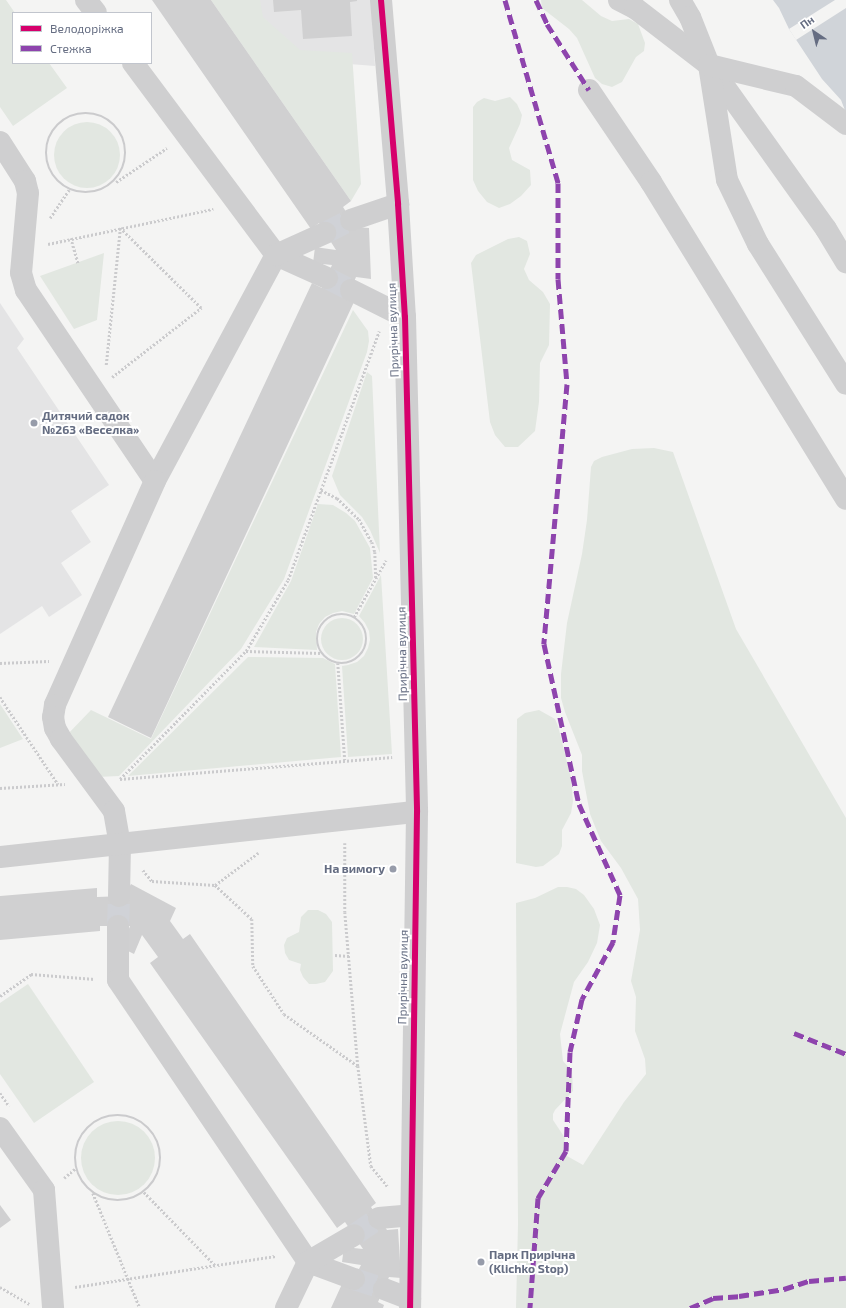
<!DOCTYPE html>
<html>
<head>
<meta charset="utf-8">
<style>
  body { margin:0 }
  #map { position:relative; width:846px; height:1308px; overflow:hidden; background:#f4f4f3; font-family:"Exo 2",sans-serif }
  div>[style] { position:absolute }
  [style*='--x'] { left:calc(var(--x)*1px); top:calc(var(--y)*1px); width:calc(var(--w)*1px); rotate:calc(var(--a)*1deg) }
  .built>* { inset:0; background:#e4e4e5 }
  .green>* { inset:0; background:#e2e7e1 }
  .round { border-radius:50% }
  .water>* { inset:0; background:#d0d4d9 }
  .pier>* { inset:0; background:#f4f4f3 }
  .building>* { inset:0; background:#d0d0d1 }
  .minor-tunnel>* { height:22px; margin-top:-11px; transform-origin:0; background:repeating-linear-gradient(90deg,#d0d2d7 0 22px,transparent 0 33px) }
  .path>* { height:2.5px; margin-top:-1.25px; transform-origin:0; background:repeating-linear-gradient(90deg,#cbcbcd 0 2px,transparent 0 4px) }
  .path>.ring { margin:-1.25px; padding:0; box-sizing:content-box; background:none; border:2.5px solid #cbcbcd; border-radius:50% }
  .minor>* { height:22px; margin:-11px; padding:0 11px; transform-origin:11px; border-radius:11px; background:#cfcfd0 }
  .quiet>* { height:5px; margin-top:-2.5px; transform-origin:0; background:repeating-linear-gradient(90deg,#8e44ad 0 10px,transparent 0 15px) }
  .cycleway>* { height:6px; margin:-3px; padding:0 3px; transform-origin:3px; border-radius:3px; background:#d6006c }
  .dots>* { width:11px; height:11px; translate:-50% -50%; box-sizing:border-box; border:2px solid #fff; border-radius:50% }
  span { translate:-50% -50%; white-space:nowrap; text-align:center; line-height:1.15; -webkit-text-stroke:4px #fff; paint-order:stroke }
  .street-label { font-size:12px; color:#656d82 }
  .poi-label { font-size:12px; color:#656d82; font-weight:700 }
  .left { translate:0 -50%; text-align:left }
  .right { translate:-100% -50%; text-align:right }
  .legend { position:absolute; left:12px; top:12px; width:140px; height:52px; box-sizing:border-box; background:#fff; border:1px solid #c1c5cd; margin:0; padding:5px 7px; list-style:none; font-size:12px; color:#656d82 }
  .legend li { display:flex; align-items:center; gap:8px; height:20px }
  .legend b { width:20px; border:1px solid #c1c5cd }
  .north { position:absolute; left:794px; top:12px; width:40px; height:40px; -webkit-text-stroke:3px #fff; paint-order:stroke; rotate:325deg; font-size:11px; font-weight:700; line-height:16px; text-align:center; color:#656d82 }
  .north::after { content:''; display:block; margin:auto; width:14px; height:18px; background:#656d82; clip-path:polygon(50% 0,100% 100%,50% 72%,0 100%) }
</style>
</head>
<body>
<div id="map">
  <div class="built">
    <div style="clip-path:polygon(246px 0,371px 0,375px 66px,285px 59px)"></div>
    <div style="clip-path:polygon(0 303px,24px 339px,17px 348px,109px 485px,71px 511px,91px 542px,61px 563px,82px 595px,49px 617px,42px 606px,0 634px)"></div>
  </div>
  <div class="green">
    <div style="clip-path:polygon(0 0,6px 0,15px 13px,13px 13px,13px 63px,49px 63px,67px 88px,13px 126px,0 107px)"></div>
    <div style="clip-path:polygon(211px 0,260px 0,263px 17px,300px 50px,352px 53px,361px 184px,351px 201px)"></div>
    <div style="clip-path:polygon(541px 0,582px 0,601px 16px,612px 21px,629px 19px,638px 24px,645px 43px,644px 51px,636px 57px,622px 82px,612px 87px,602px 84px,595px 78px,577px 38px,569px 29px,542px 8px)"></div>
    <div style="clip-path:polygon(510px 97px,517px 104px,522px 115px,520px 124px,509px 148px,512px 160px,530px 170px,531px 185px,521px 196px,510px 204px,499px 208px,487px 202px,478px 191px,473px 180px,473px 107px,477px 102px,484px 98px,495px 101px)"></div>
    <div class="round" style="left:54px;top:122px;width:66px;height:66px"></div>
    <div style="clip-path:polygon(519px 237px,527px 241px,530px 254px,524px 269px,529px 280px,543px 292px,550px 304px,549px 345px,540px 363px,539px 402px,535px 431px,518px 447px,505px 447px,495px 435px,490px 422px,471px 263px,476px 255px,508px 239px)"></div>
    <div style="clip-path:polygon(104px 253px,97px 320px,74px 329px,40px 276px)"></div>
    <div style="clip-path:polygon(353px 310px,368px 331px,369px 341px,367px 352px,284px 579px,241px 649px,119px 776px,97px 777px,66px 736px,91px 710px,151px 739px)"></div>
    <div style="clip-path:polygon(367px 372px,372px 376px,380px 553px,370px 530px,362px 517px,340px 495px,332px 476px)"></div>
    <div style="clip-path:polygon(654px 448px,673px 452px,736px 629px,846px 818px,846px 1308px,516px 1308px,518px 1224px,516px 903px,535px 898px,558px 887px,567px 887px,576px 889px,584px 895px,594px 909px,600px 925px,597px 943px,588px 962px,574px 982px,560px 1034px,563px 1061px,572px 1071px,573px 1091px,555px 1110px,553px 1114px,553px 1120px,565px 1138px,563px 1149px,567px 1156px,583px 1165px,624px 1102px,646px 1074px,645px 1059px,635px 1031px,636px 997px,631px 981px,640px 930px,638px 899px,621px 868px,601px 841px,590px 814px,582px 771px,582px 755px,565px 712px,561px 698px,561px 674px,567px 623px,582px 554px,587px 520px,591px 467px,594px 461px,602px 457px,632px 449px)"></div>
    <div style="clip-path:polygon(318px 504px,333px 505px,346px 513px,355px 521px,370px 548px,373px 578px,354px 614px,342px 611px,333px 613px,325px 617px,319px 624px,316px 632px,317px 650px,254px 647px,291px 581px)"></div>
    <div style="clip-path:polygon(381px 575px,392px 754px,348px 757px,342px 666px,348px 665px,357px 662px,364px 656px,368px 648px,370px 640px,369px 631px,365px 623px,359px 616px)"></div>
    <div class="round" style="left:321px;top:618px;width:42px;height:42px"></div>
    <div style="clip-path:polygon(248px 657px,323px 658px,335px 664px,341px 757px,128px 776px)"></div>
    <div style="clip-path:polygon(0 704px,23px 739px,0 748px)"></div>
    <div style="clip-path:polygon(539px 710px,555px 719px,558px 726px,571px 778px,573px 801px,571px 813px,562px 830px,562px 846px,559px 854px,543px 866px,536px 867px,516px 863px,517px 719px,525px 713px)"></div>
    <div style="clip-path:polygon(308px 910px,318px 910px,326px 914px,332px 922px,333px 971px,325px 982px,316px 984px,309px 984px,303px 977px,300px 970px,301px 964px,289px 960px,285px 953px,284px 945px,287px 938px,299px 932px,301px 917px)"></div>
    <div style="clip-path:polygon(28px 984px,94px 1082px,34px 1123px,0 1074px,0 1003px)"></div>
    <div class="round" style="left:81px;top:1121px;width:74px;height:74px"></div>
  </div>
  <div class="water">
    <div style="clip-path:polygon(773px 0,846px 0,846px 113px,841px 100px,822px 79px,789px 29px,779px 8px)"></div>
  </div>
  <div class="pier">
    <div style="clip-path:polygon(835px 0,846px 0,846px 8px,796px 40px,789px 29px)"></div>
  </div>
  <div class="building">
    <div style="clip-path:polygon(152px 0,211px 0,351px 201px,343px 207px,356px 227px,369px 228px,371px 279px,356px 277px,347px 299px,354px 302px,151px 738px,108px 717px,312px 283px,322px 288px,332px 265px,313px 263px,315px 247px,336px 250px,319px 223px,311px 229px)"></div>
    <div style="clip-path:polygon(273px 0,357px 0,357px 1px,350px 2px,352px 36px,303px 39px,301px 10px,274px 12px)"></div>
    <div style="clip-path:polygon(131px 884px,176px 908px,170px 921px,183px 939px,190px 934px,376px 1203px,371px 1207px,387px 1230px,398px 1229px,401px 1278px,389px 1277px,378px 1302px,384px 1305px,383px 1308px,331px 1308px,342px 1284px,350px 1287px,361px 1265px,342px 1262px,344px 1247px,363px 1249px,345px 1222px,337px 1228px,150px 963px,158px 957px,142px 935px,134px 954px,122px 948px,130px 926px,100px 926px,100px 931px,0 940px,0 896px,97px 888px,97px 897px,124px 896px)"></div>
    <div style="clip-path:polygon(0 1205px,11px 1220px,0 1228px)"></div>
  </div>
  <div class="minor-tunnel">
    <div style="--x:325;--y:233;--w:29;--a:-27"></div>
    <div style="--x:327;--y:278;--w:27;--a:27"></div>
    <div style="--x:118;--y:926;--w:30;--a:-88"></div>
    <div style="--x:354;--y:1235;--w:30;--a:-34"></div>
    <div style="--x:354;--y:1279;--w:32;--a:18"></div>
  </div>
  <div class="path">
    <div class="ring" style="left:46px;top:113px;width:77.5px;height:77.5px"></div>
    <div style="--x:116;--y:182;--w:61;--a:-33.7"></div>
    <div style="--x:50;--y:218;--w:34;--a:-56"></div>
    <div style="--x:71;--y:238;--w:26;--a:74"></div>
    <div style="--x:48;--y:244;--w:169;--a:-12"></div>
    <div style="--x:106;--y:365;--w:137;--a:-84.1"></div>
    <div style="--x:112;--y:377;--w:113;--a:-37.8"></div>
    <div style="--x:201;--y:308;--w:114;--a:-135.4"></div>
    <div style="--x:321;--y:490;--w:18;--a:27"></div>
    <div style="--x:337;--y:498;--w:30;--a:44"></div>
    <div style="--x:359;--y:519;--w:26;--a:61"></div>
    <div style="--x:372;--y:542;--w:10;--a:73"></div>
    <div style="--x:375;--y:552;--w:26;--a:88"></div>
    <div class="ring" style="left:317px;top:614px;width:47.5px;height:47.5px"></div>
    <div style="--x:354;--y:617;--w:65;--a:-60.7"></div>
    <div style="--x:246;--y:651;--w:76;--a:1.5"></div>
    <div style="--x:0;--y:663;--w:49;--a:-2.3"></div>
    <div style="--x:338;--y:663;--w:97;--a:85.9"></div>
    <div style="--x:0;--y:697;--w:105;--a:56.3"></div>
    <div style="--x:120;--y:779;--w:180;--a:-45.5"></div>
    <div style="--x:246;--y:651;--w:82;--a:-59.4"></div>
    <div style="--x:288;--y:580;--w:265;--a:-69.9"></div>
    <div style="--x:120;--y:779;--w:273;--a:-4.6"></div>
    <div style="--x:0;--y:788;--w:65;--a:-3.5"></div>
    <div style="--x:345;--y:843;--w:69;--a:90"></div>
    <div style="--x:345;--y:912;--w:155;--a:85.2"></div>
    <div style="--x:143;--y:870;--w:14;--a:51"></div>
    <div style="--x:152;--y:881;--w:63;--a:3.6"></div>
    <div style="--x:215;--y:885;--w:50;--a:42.6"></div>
    <div style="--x:252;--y:919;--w:47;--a:88.8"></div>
    <div style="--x:253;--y:966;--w:57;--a:57.1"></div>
    <div style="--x:284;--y:1014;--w:90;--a:35.1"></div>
    <div style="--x:358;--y:1066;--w:101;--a:82.6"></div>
    <div style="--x:371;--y:1166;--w:27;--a:51"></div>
    <div style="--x:215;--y:885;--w:54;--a:-36.7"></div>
    <div style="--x:335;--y:955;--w:14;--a:4"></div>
    <div style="--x:0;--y:996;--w:38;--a:-35"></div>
    <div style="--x:31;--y:974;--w:64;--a:4.5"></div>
    <div style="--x:0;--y:1093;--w:16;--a:55"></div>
    <div class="ring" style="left:75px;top:1115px;width:83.5px;height:83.5px"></div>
    <div style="--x:64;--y:1178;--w:16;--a:-40"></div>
    <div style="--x:144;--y:1192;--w:102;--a:45.8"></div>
    <div style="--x:93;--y:1193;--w:124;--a:67.8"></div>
    <div style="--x:0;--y:1287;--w:34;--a:30"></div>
    <div style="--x:75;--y:1287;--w:203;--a:-8.8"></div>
  </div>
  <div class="minor">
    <div style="--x:86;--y:0;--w:16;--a:52"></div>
    <div style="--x:381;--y:0;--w:205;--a:85.2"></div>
    <div style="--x:398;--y:204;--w:113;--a:86.5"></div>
    <div style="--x:405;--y:317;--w:495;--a:88.6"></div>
    <div style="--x:417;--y:812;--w:496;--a:90.8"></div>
    <div style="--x:619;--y:0;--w:18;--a:27"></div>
    <div style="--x:635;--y:8;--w:93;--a:37.6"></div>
    <div style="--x:709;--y:65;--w:201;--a:54.5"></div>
    <div style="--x:826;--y:229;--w:39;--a:59"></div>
    <div style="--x:680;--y:0;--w:20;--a:60"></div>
    <div style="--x:690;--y:17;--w:52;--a:68.4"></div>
    <div style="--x:709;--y:65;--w:116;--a:81.1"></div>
    <div style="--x:727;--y:180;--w:71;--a:64.2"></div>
    <div style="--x:758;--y:244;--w:165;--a:57.8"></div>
    <div style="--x:133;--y:63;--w:239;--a:53.3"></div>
    <div style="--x:276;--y:255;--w:256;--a:118.2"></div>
    <div style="--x:709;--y:65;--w:89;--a:13.6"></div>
    <div style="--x:796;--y:86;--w:63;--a:37.2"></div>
    <div style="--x:589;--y:90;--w:111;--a:56"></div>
    <div style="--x:651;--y:182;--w:372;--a:58.4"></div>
    <div style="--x:0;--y:142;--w:46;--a:57.3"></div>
    <div style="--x:25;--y:181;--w:12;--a:76"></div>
    <div style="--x:28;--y:193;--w:80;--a:95"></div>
    <div style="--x:21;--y:273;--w:18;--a:74"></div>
    <div style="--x:26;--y:290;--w:230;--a:56"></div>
    <div style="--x:155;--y:481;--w:245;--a:114.1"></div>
    <div style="--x:55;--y:705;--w:12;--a:99"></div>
    <div style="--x:53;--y:717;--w:11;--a:80"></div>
    <div style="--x:55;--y:728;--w:13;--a:61"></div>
    <div style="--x:61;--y:739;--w:89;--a:53.6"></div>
    <div style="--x:114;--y:811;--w:34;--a:80"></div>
    <div style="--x:120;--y:844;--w:52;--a:91.1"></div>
    <div style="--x:351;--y:220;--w:50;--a:-18.8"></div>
    <div style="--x:276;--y:255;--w:56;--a:24.3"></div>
    <div style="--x:276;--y:255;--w:54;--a:-24.2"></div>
    <div style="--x:351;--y:290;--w:60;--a:26.6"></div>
    <div style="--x:0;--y:857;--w:419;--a:-6.2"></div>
    <div style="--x:118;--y:926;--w:54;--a:90"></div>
    <div style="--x:118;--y:980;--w:340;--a:56"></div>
    <div style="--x:308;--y:1262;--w:49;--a:20.3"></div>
    <div style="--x:0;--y:1128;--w:76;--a:54.6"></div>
    <div style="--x:44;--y:1190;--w:118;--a:85.6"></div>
    <div style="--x:379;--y:1218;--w:32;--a:-5"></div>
    <div style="--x:384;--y:1289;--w:28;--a:21"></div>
    <div style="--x:286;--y:1308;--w:51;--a:-64.4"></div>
    <div style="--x:308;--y:1262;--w:53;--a:-30.4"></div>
  </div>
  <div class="quiet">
    <div style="--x:505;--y:0;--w:191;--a:73.8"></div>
    <div style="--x:558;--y:183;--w:96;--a:90"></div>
    <div style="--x:558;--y:279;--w:105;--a:85.1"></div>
    <div style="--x:567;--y:384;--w:261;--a:95.1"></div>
    <div style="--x:544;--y:644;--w:164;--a:77.7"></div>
    <div style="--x:579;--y:804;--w:100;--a:65.7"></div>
    <div style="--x:620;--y:895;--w:48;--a:98.5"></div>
    <div style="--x:613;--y:942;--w:65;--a:118.5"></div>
    <div style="--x:582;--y:999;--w:54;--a:102.8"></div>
    <div style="--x:570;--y:1052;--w:99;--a:92.3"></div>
    <div style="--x:566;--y:1151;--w:55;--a:120.8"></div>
    <div style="--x:538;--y:1198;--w:110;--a:94.2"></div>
    <div style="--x:536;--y:0;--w:26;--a:65"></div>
    <div style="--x:547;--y:24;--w:78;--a:57.5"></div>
    <div style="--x:794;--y:1033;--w:56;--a:22"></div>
    <div style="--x:690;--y:1308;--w:25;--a:-23"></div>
    <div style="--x:713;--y:1298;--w:26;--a:-4"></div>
    <div style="--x:739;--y:1296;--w:46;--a:-8.8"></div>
    <div style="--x:784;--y:1289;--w:26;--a:-18"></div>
    <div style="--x:809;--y:1281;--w:37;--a:-5"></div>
  </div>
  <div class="cycleway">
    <div style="--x:381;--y:0;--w:205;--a:85.2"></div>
    <div style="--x:398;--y:204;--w:113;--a:86.5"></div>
    <div style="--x:405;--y:317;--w:495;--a:88.6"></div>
    <div style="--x:417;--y:812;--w:496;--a:90.8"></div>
  </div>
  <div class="dots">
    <div style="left:34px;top:423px;background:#979caa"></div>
    <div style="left:393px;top:869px;background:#979caa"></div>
    <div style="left:481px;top:1262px;background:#979caa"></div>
  </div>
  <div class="street-label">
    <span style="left:393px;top:330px;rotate:-92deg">Прирічна вулиця</span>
    <span style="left:402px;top:654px;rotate:-91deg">Прирічна вулиця</span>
    <span style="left:403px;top:977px;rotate:-89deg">Прирічна вулиця</span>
  </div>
  <div class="poi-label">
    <span class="left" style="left:42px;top:423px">Дитячий садок<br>№263 «Веселка»</span>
    <span class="right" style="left:385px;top:869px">На вимогу</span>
    <span class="left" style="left:489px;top:1262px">Парк Прирічна<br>(Klichko Stop)</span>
  </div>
  <ul class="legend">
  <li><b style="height:5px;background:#d6006c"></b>Велодоріжка</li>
  <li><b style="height:5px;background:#8e44ad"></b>Стежка</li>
  </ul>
  <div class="north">Пн</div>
</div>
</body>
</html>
